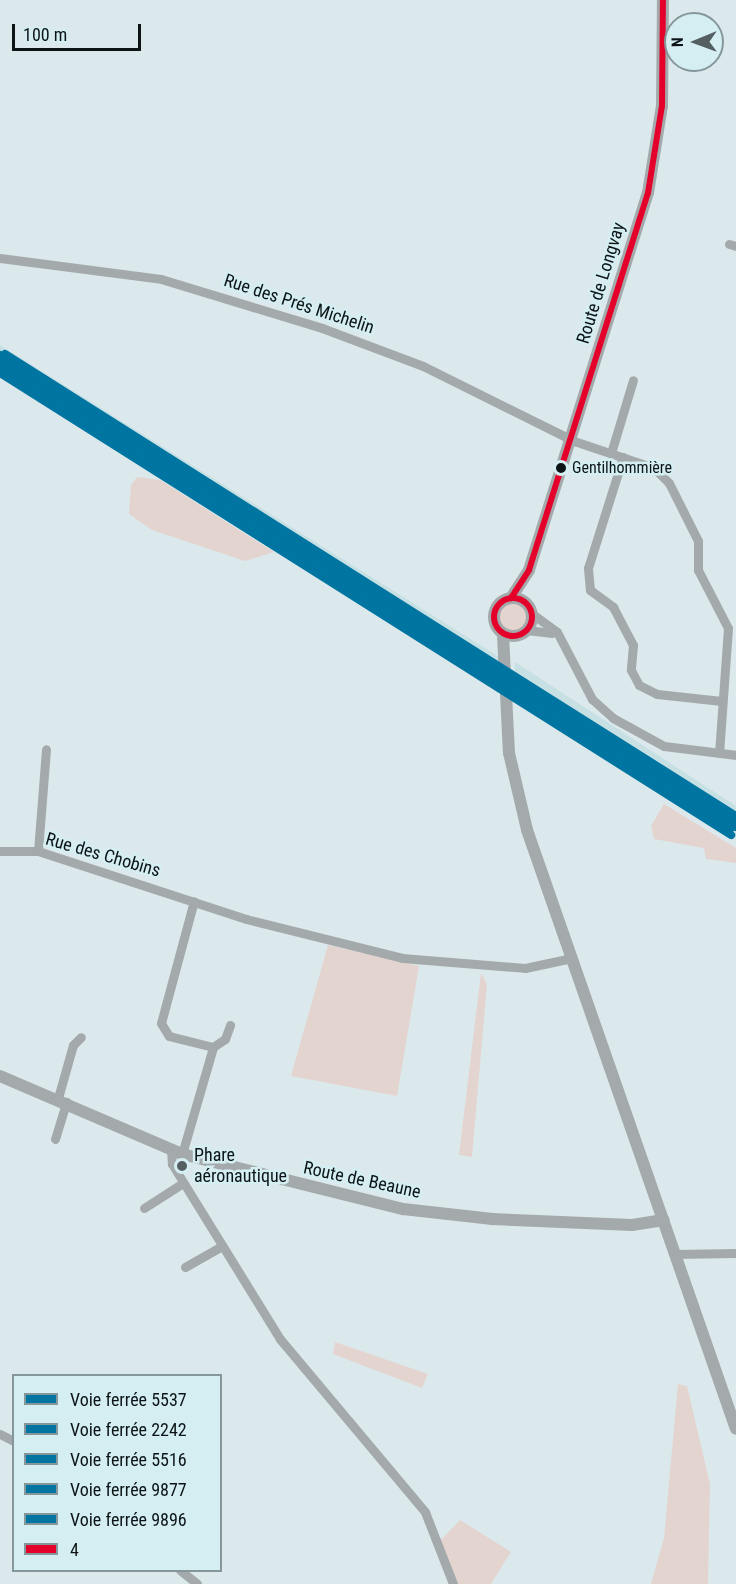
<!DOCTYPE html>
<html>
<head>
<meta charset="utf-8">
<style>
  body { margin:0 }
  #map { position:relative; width:736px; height:1584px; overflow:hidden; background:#dbe9ec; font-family:"Roboto Condensed",sans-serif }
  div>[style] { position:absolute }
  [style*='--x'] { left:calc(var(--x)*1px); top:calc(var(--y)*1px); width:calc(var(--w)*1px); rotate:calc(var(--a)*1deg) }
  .built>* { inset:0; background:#c7e0e4 }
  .green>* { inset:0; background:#e4d4cf }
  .round { border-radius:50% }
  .minor>* { height:9px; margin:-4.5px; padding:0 4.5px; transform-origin:4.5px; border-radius:4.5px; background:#a4aaab }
  .tertiary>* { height:12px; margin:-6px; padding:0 6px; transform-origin:6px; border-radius:6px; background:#a4aaab }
  .tertiary>.ring { margin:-6px; padding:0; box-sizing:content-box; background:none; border:12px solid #a4aaab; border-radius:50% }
  .bus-1>* { height:6px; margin:-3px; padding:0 3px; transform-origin:3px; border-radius:3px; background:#e4002b }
  .bus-1>.ring { margin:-3px; padding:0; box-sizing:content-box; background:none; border:6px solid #e4002b; border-radius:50% }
  .rail-1>* { height:8px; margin:-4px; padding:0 4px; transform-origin:4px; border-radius:4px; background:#0075a1 }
  .rail-2>* { height:8px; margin:-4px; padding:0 4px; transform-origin:4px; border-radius:4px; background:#0075a1 }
  .rail-3>* { height:8px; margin:-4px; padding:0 4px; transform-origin:4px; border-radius:4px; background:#0075a1 }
  .rail-4>* { height:8px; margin:-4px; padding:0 4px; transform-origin:4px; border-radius:4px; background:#0075a1 }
  .rail-5>* { height:8px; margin:-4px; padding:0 4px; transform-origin:4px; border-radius:4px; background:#0075a1 }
  .dots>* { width:16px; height:16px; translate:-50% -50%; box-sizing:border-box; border:3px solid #d5eef2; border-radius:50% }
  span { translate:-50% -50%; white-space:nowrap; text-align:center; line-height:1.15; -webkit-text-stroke:5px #d5eef2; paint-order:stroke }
  .bus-label { font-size:16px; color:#0c1416 }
  .left { translate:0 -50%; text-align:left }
  .street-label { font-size:18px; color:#0c1416 }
  .poi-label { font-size:18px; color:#0c1416 }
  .legend { position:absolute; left:12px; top:1374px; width:210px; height:198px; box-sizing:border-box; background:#d5eef2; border:2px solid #85979a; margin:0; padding:8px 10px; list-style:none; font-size:18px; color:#0c1416 }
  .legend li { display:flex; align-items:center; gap:12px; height:30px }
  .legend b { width:30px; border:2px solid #85979a }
  .north { position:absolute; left:664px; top:12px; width:60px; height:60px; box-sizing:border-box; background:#d5eef2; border:2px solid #85979a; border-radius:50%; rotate:269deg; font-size:16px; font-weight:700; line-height:24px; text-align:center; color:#0c1416 }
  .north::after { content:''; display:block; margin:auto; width:21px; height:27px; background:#545f61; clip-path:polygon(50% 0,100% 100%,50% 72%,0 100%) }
  .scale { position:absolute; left:12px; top:24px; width:129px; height:27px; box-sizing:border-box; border:3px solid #0c1416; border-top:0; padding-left:8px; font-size:18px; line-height:21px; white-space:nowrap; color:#0c1416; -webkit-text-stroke:4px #d5eef2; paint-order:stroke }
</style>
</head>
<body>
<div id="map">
  <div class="built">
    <div style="clip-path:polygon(0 345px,501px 658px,499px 691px,0 375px)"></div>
    <div style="clip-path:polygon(515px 662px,736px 806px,736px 838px,512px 700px)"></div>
  </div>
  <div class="green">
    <div style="clip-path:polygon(137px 477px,160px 480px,274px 552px,245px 561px,152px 530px,129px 514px,131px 485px)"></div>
    <div class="round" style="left:497px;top:602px;width:30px;height:30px"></div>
    <div style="clip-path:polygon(664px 804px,736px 848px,736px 863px,706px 859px,704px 848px,654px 839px,651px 826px)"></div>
    <div style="clip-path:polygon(328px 945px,419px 966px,397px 1096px,291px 1076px)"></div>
    <div style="clip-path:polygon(481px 973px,487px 984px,472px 1157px,459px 1155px)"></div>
    <div style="clip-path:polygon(335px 1342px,428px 1374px,422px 1388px,333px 1354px)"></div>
    <div style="clip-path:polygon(678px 1384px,687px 1386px,710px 1484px,708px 1584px,651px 1584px,664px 1538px)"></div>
    <div style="clip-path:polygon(460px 1520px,511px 1552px,491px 1584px,456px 1584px,441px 1540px)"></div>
  </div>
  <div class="minor">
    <div style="--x:729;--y:244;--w:7;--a:16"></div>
    <div style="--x:0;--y:258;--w:162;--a:7.4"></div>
    <div style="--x:161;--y:279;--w:168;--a:16.9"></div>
    <div style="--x:322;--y:328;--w:108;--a:20.6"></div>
    <div style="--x:423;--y:366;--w:169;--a:26.4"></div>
    <div style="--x:574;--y:441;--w:84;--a:18.6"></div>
    <div style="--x:654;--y:468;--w:21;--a:45"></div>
    <div style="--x:669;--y:483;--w:65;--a:63.4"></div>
    <div style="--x:698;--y:541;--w:29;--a:90"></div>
    <div style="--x:698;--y:570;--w:65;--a:62.7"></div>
    <div style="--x:728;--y:628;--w:125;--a:94.1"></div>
    <div style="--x:611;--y:453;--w:76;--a:-73.2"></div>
    <div style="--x:623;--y:457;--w:116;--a:107.5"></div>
    <div style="--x:588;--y:568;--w:22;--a:85"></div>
    <div style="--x:590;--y:590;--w:29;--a:36"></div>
    <div style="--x:613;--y:607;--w:43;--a:62.2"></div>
    <div style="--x:633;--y:645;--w:25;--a:95"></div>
    <div style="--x:631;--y:670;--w:17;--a:62"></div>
    <div style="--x:639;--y:685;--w:20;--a:27"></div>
    <div style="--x:657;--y:694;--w:65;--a:6.1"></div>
    <div style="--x:531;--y:613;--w:32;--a:36"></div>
    <div style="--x:557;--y:632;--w:76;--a:62.4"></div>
    <div style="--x:592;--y:699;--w:28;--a:42"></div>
    <div style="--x:613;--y:718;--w:58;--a:28.8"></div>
    <div style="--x:664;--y:746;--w:73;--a:7.1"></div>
    <div style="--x:527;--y:630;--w:25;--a:7"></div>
    <div style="--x:0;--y:851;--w:38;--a:0"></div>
    <div style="--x:38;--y:851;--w:219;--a:18.1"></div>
    <div style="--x:246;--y:919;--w:161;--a:14"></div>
    <div style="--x:402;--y:958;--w:123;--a:4.6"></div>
    <div style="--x:525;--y:968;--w:48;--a:-12"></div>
    <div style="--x:38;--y:851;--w:102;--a:-85.5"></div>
    <div style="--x:213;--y:1047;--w:14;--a:-34"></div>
    <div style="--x:225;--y:1039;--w:15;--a:-70"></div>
    <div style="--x:58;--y:1098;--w:55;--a:-74.2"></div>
    <div style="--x:73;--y:1045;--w:11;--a:-45"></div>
    <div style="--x:55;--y:1139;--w:39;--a:-73"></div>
    <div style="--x:171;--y:1150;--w:14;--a:86"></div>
    <div style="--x:172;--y:1164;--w:206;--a:58.3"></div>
    <div style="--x:280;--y:1339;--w:226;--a:50"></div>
    <div style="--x:425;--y:1512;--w:77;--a:68.7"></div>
    <div style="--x:182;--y:1154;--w:111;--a:-73.8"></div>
    <div style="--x:213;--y:1047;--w:45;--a:-166"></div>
    <div style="--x:169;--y:1036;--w:15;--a:-122"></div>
    <div style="--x:161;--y:1023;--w:126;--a:-74.9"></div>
    <div style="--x:144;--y:1208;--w:46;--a:-32.7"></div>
    <div style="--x:675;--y:1254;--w:61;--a:-0.9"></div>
    <div style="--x:185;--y:1267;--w:43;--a:-29.6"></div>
    <div style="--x:0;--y:1434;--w:16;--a:27"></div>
    <div style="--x:180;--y:1570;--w:22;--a:39"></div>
  </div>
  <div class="tertiary">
    <div class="ring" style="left:494px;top:598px;width:26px;height:26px"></div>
    <div style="--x:511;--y:598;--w:33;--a:-57"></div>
    <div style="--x:529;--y:570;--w:395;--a:-72.5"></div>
    <div style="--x:648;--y:193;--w:88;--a:-80.9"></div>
    <div style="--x:662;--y:106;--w:106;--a:-89.5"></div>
    <div style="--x:503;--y:635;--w:118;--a:87.1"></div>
    <div style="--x:509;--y:753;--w:79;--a:76.8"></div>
    <div style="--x:527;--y:830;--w:634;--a:70.77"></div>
    <div style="--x:0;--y:1076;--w:198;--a:23.2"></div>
    <div style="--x:182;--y:1154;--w:228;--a:14"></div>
    <div style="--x:403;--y:1209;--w:90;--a:6.4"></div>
    <div style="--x:492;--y:1219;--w:140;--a:2.5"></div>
    <div style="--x:632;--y:1225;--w:32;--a:-9"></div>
  </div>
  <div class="bus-1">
    <div class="ring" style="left:494px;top:598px;width:32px;height:32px"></div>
    <div style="--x:511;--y:598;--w:33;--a:-57"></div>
    <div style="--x:529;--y:570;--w:395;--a:-72.5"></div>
    <div style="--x:648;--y:193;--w:88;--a:-80.9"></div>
    <div style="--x:662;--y:106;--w:106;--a:-89.5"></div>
  </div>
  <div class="rail-1">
    <div style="--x:0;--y:355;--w:871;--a:32.28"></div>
  </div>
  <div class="rail-2">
    <div style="--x:0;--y:362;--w:871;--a:32.28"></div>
  </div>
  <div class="rail-3">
    <div style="--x:0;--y:373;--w:865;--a:32.29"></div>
  </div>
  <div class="rail-4">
    <div style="--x:0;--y:366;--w:865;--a:32.29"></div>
  </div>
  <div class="rail-5">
    <div style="--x:5;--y:354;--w:865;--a:32.29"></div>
  </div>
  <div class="dots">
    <div style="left:561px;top:468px;background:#0c1416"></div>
    <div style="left:182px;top:1166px;background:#545f61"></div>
  </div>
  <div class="bus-label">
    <span class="left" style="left:572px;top:468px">Gentilhommière</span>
  </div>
  <div class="street-label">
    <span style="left:601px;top:283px;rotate:-73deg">Route de Longvay</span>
    <span style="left:299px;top:304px;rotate:18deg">Rue des Prés Michelin</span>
    <span style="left:103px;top:855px;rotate:16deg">Rue des Chobins</span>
    <span style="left:362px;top:1180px;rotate:12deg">Route de Beaune</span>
  </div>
  <div class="poi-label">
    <span class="left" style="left:194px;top:1166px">Phare<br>aéronautique</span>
  </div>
  <ul class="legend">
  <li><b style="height:8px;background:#0075a1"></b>Voie ferrée 5537</li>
  <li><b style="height:8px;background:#0075a1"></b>Voie ferrée 2242</li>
  <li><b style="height:8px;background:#0075a1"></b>Voie ferrée 5516</li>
  <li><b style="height:8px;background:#0075a1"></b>Voie ferrée 9877</li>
  <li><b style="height:8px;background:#0075a1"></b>Voie ferrée 9896</li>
  <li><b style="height:8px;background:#e4002b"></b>4</li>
  </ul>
  <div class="north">N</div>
  <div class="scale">100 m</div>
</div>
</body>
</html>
